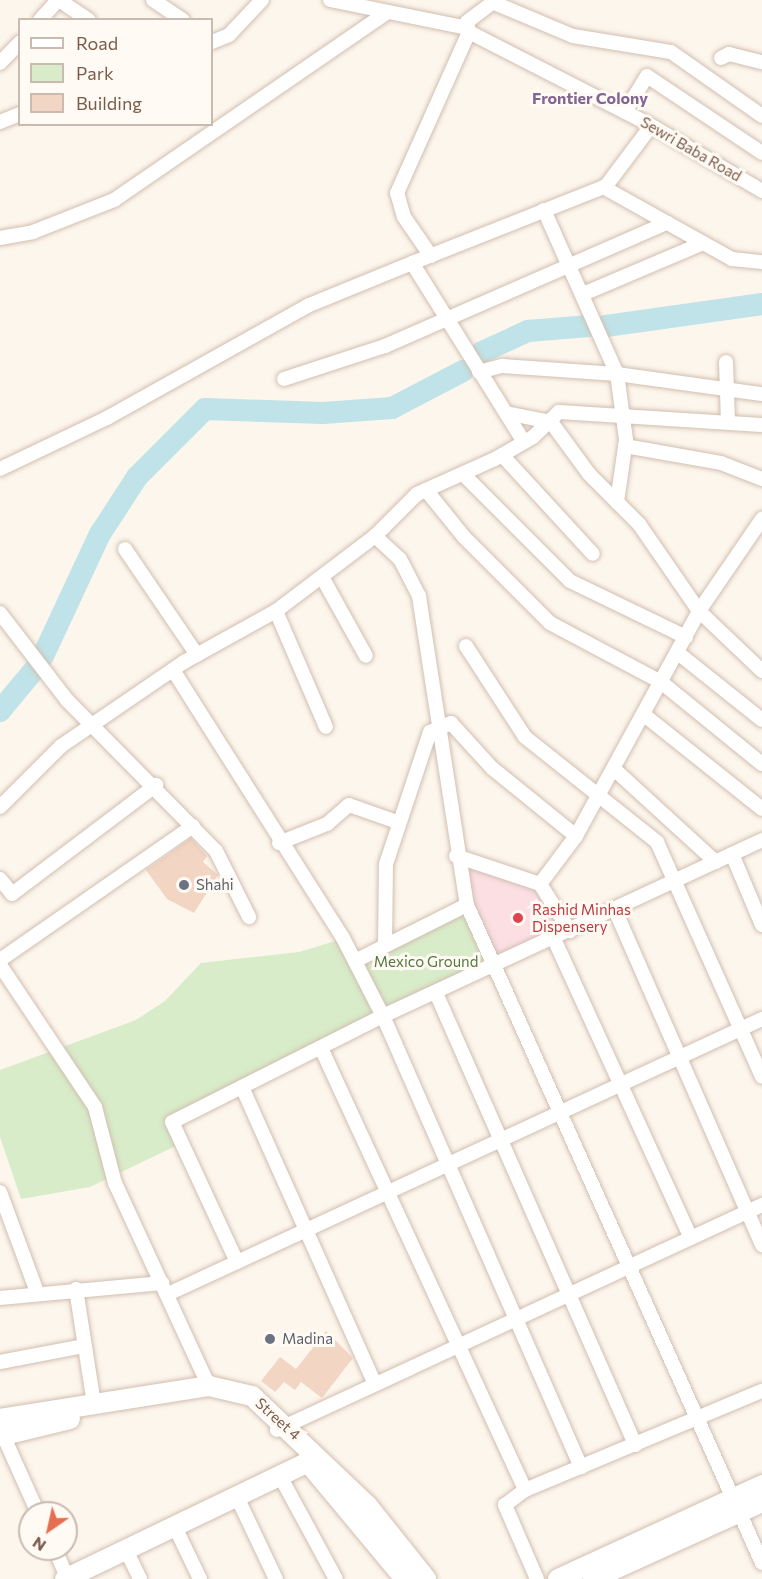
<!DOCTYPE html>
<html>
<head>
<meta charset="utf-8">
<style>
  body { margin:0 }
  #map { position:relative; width:762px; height:1579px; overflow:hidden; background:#fdf6ec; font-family:Commissioner,sans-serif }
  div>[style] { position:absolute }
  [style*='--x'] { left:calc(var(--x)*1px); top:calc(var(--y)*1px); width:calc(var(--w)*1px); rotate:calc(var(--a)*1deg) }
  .medical>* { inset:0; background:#fbdfe3 }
  .green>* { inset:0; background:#d8ecc9; transform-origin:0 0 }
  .river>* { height:22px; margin:-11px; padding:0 11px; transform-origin:11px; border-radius:11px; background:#bfe3e8 }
  .building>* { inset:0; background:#f3d5c3 }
  .roads { filter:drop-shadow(0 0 2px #d1beb0) drop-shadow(0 0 2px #d1beb0) }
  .street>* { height:14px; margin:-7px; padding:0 7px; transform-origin:7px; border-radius:7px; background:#fff }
  .secondary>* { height:20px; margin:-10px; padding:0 10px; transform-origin:10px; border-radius:10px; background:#fff }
  .dots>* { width:16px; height:16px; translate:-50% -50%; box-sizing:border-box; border:3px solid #fffaf3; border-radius:50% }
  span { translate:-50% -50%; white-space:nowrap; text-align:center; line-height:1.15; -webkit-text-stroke:6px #fffaf3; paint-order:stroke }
  .street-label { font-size:15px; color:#7a5c4d }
  .worship-label { font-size:15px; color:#5b616d }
  .left { translate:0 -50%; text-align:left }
  .health-label { font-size:15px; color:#be3a42 }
  .park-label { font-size:15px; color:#537a41 }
  .neighbourhood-label { font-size:16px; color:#846695; font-weight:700 }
  .legend { position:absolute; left:18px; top:18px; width:195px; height:108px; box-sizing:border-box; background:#fffaf3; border:2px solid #cabbb1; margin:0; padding:8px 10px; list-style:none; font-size:18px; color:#7a5c4d }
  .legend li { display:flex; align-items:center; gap:12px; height:30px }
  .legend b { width:30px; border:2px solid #cabbb1 }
  .north { position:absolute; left:18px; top:1501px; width:60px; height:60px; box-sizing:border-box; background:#fffaf3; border:2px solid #cabbb1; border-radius:50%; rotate:214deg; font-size:16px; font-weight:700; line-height:24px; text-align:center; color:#7a5c4d }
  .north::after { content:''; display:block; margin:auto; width:21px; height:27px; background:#e76f51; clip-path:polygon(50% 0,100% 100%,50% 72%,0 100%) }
</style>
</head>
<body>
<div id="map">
  <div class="medical">
    <div style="clip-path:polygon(456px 856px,540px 884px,570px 931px,497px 962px,467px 905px)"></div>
  </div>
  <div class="green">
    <div style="left:468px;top:907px;width:62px;height:123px;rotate:62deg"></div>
    <div style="clip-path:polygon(342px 939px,382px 1015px,173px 1122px,182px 1143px,90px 1187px,21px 1199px,0 1137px,0 1070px,136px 1020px,165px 1001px,201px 963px,299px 952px)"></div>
  </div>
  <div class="river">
    <div style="--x:606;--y:326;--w:158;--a:-8"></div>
    <div style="--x:482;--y:352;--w:51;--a:-24.5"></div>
    <div style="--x:528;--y:331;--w:61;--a:-4.7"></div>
    <div style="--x:43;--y:656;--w:135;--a:-65"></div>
    <div style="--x:100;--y:534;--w:68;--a:-57"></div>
    <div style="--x:137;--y:477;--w:96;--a:-45"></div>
    <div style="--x:205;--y:409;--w:118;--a:1.9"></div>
    <div style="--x:323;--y:413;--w:69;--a:-4.1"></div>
    <div style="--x:392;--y:408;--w:80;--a:-27.5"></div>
    <div style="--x:0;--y:711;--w:53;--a:-50.3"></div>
  </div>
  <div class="building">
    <div style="clip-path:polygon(191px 838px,207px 856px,203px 862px,218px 875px,194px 913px,167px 899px,146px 870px)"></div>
    <div style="clip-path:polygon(326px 1331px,353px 1358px,322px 1398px,301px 1382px,295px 1390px,284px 1382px,275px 1392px,261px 1381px,280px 1357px,296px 1369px)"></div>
  </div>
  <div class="roads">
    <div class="street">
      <div style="--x:59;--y:0;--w:36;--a:34"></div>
      <div style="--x:153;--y:0;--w:36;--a:34"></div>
      <div style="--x:330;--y:0;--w:141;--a:11.5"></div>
      <div style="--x:496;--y:0;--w:36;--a:143"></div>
      <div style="--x:467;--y:22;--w:10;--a:79"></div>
      <div style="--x:469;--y:32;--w:198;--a:27.1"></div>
      <div style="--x:645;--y:122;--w:136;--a:30.5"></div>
      <div style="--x:492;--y:2;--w:88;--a:22.8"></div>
      <div style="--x:573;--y:36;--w:99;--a:9.3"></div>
      <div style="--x:671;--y:52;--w:111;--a:35.1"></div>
      <div style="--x:40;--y:20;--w:27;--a:-48"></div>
      <div style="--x:212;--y:42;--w:18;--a:-22"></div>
      <div style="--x:229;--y:35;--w:48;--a:-46.7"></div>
      <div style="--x:721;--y:58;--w:9;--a:-27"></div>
      <div style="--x:729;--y:54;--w:34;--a:14"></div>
      <div style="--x:0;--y:63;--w:29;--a:-46"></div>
      <div style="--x:625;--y:112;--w:42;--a:-58.6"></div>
      <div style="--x:647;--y:76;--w:138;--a:33.8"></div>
      <div style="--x:0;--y:122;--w:22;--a:-22"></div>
      <div style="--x:603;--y:187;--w:148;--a:29.2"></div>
      <div style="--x:732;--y:259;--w:30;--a:6"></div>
      <div style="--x:544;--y:210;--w:180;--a:66"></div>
      <div style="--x:617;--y:374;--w:67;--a:82.2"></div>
      <div style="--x:626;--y:440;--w:63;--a:98.3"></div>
      <div style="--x:0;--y:238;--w:34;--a:-10"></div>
      <div style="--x:33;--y:232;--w:87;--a:-21.6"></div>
      <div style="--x:114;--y:200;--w:330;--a:-34.5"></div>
      <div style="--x:431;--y:256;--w:47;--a:-124.7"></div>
      <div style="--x:404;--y:217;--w:25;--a:-106"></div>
      <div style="--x:397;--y:193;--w:176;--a:-65.9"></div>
      <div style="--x:583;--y:294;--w:130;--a:-23"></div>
      <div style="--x:726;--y:362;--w:60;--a:88.1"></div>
      <div style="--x:479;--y:372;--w:24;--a:-15"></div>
      <div style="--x:502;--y:366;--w:115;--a:4"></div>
      <div style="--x:617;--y:374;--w:146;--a:7.9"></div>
      <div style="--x:284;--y:379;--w:106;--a:-18.1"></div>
      <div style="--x:385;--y:346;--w:308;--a:-23.6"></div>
      <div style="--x:506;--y:413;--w:46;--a:11.3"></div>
      <div style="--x:551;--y:422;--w:64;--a:53.8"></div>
      <div style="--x:589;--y:474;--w:71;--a:45"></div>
      <div style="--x:639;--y:524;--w:106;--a:55.4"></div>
      <div style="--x:699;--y:611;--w:87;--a:43.6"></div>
      <div style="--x:524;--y:442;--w:211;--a:-122"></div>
      <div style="--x:412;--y:263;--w:209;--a:-21.6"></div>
      <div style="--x:606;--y:186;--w:75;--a:-53.1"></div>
      <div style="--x:625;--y:446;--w:97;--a:10"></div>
      <div style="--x:721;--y:463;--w:44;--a:21.3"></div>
      <div style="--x:502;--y:455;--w:134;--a:47.4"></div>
      <div style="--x:0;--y:469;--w:119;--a:-25.5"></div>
      <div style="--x:107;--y:418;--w:231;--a:-29.2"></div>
      <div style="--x:309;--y:305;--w:111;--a:-22.2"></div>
      <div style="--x:465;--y:476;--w:148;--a:45"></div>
      <div style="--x:570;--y:581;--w:129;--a:25.8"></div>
      <div style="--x:426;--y:490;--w:60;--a:51"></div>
      <div style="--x:464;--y:537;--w:122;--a:45"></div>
      <div style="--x:550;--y:623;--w:126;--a:28"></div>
      <div style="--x:661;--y:682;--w:130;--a:39.1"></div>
      <div style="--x:375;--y:536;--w:34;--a:43"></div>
      <div style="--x:400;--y:559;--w:42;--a:62.8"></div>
      <div style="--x:419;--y:596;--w:313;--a:81.2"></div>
      <div style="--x:467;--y:905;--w:721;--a:65.85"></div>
      <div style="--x:125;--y:549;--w:128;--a:55.8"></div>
      <div style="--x:322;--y:577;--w:90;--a:60.9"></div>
      <div style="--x:276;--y:611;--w:126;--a:66.7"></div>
      <div style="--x:0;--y:613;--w:110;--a:52.4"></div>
      <div style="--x:67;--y:700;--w:212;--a:45.4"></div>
      <div style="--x:216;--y:851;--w:74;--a:63.4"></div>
      <div style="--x:466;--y:646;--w:108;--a:57"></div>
      <div style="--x:525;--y:737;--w:169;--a:38.5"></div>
      <div style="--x:657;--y:842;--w:257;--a:65.9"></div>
      <div style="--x:678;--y:653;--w:107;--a:38.6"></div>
      <div style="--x:173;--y:670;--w:317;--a:57.6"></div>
      <div style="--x:343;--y:938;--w:88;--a:62.9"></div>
      <div style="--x:383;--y:1016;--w:493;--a:66.3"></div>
      <div style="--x:643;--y:714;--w:152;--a:38.6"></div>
      <div style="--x:614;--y:769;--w:138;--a:42.4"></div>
      <div style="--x:0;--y:807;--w:86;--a:-45"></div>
      <div style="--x:61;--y:746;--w:149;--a:-34.3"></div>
      <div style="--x:184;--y:662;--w:105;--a:-29"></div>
      <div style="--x:276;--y:611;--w:124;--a:-37.1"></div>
      <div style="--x:375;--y:536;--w:59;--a:-45"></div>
      <div style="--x:417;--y:494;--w:85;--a:-24.2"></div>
      <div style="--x:495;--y:459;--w:44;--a:-30.1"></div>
      <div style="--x:533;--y:437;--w:36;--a:-44"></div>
      <div style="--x:559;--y:412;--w:203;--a:3.7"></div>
      <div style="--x:279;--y:843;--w:52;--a:-21.6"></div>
      <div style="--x:327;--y:824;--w:29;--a:-41"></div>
      <div style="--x:349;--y:805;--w:51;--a:19.5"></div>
      <div style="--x:732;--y:854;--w:77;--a:67.1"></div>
      <div style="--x:456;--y:856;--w:89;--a:18.4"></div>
      <div style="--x:540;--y:884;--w:56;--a:57.4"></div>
      <div style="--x:0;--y:879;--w:19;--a:51"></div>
      <div style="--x:12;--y:894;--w:181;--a:-37.1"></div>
      <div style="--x:540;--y:884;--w:60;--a:-53.1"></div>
      <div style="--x:576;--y:836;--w:256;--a:-61.3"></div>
      <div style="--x:699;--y:611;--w:112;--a:-55.6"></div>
      <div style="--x:615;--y:910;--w:366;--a:66.3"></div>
      <div style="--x:554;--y:939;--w:327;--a:65.4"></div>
      <div style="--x:385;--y:945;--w:81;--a:-89.3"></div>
      <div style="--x:386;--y:864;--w:139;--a:-71.6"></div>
      <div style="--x:430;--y:732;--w:23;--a:-23"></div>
      <div style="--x:451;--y:723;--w:61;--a:47.7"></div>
      <div style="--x:492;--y:768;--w:108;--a:39"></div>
      <div style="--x:0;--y:960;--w:235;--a:-34.8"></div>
      <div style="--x:355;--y:961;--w:125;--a:-26.6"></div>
      <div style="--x:0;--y:965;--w:171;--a:56.2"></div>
      <div style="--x:95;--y:1107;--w:79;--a:75.3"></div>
      <div style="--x:115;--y:1183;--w:224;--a:65.2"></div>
      <div style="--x:436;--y:993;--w:494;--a:66.2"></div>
      <div style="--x:321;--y:1048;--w:487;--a:65.2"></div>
      <div style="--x:242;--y:1087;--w:325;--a:65.9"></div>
      <div style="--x:0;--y:1192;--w:107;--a:69.7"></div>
      <div style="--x:237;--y:1262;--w:154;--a:-114.9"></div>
      <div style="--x:172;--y:1122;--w:236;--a:-26.7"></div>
      <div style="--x:383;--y:1016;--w:418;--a:-24.9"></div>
      <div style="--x:76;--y:1289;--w:116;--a:81.1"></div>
      <div style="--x:168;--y:1294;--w:655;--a:-24.84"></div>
      <div style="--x:0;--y:1298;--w:163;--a:-5.3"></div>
      <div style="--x:0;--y:1362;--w:86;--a:-10.8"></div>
      <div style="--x:277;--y:1430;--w:535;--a:-24.89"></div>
      <div style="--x:3;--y:1435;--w:85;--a:65.8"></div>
      <div style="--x:280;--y:1476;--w:117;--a:61.5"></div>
      <div style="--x:237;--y:1497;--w:91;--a:64.6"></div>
      <div style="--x:175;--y:1527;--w:58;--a:64.3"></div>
      <div style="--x:55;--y:1549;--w:33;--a:67"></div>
      <div style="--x:126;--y:1550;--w:32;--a:64"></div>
      <div style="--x:537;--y:1579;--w:81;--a:-113.4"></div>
      <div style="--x:505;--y:1505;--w:25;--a:-37"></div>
      <div style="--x:525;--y:1490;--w:257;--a:-22.7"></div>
    </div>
    <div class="secondary">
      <div style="--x:0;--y:1419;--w:212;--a:-9"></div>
      <div style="--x:209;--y:1386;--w:44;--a:13.1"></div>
      <div style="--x:252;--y:1396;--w:158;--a:43.5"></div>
      <div style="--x:367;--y:1505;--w:95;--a:51.4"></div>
      <div style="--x:0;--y:1436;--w:72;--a:-13.7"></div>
      <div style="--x:307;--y:1461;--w:153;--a:50.3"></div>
      <div style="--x:65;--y:1579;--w:270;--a:-25.7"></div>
      <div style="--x:558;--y:1579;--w:225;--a:-24.7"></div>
      <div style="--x:593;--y:1579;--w:186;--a:-24.5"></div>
    </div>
  </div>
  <div class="dots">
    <div style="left:184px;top:885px;background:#6b7280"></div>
    <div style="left:518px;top:918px;background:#e0444e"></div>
    <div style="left:270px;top:1339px;background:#6b7280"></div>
  </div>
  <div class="street-label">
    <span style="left:691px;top:149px;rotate:30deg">Sewri Baba Road</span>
    <span style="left:278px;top:1419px;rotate:42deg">Street 4</span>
  </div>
  <div class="worship-label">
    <span class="left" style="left:196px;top:885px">Shahi</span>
    <span class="left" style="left:282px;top:1339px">Madina</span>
  </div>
  <div class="health-label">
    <span class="left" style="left:532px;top:918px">Rashid Minhas<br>Dispensery</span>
  </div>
  <div class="park-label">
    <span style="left:426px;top:962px">Mexico Ground</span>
  </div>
  <div class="neighbourhood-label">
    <span style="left:590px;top:98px">Frontier Colony</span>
  </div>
  <ul class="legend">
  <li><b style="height:8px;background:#fff"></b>Road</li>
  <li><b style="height:16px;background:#d8ecc9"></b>Park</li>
  <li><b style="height:16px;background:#f3d5c3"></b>Building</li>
  </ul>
  <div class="north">N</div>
</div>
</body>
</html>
